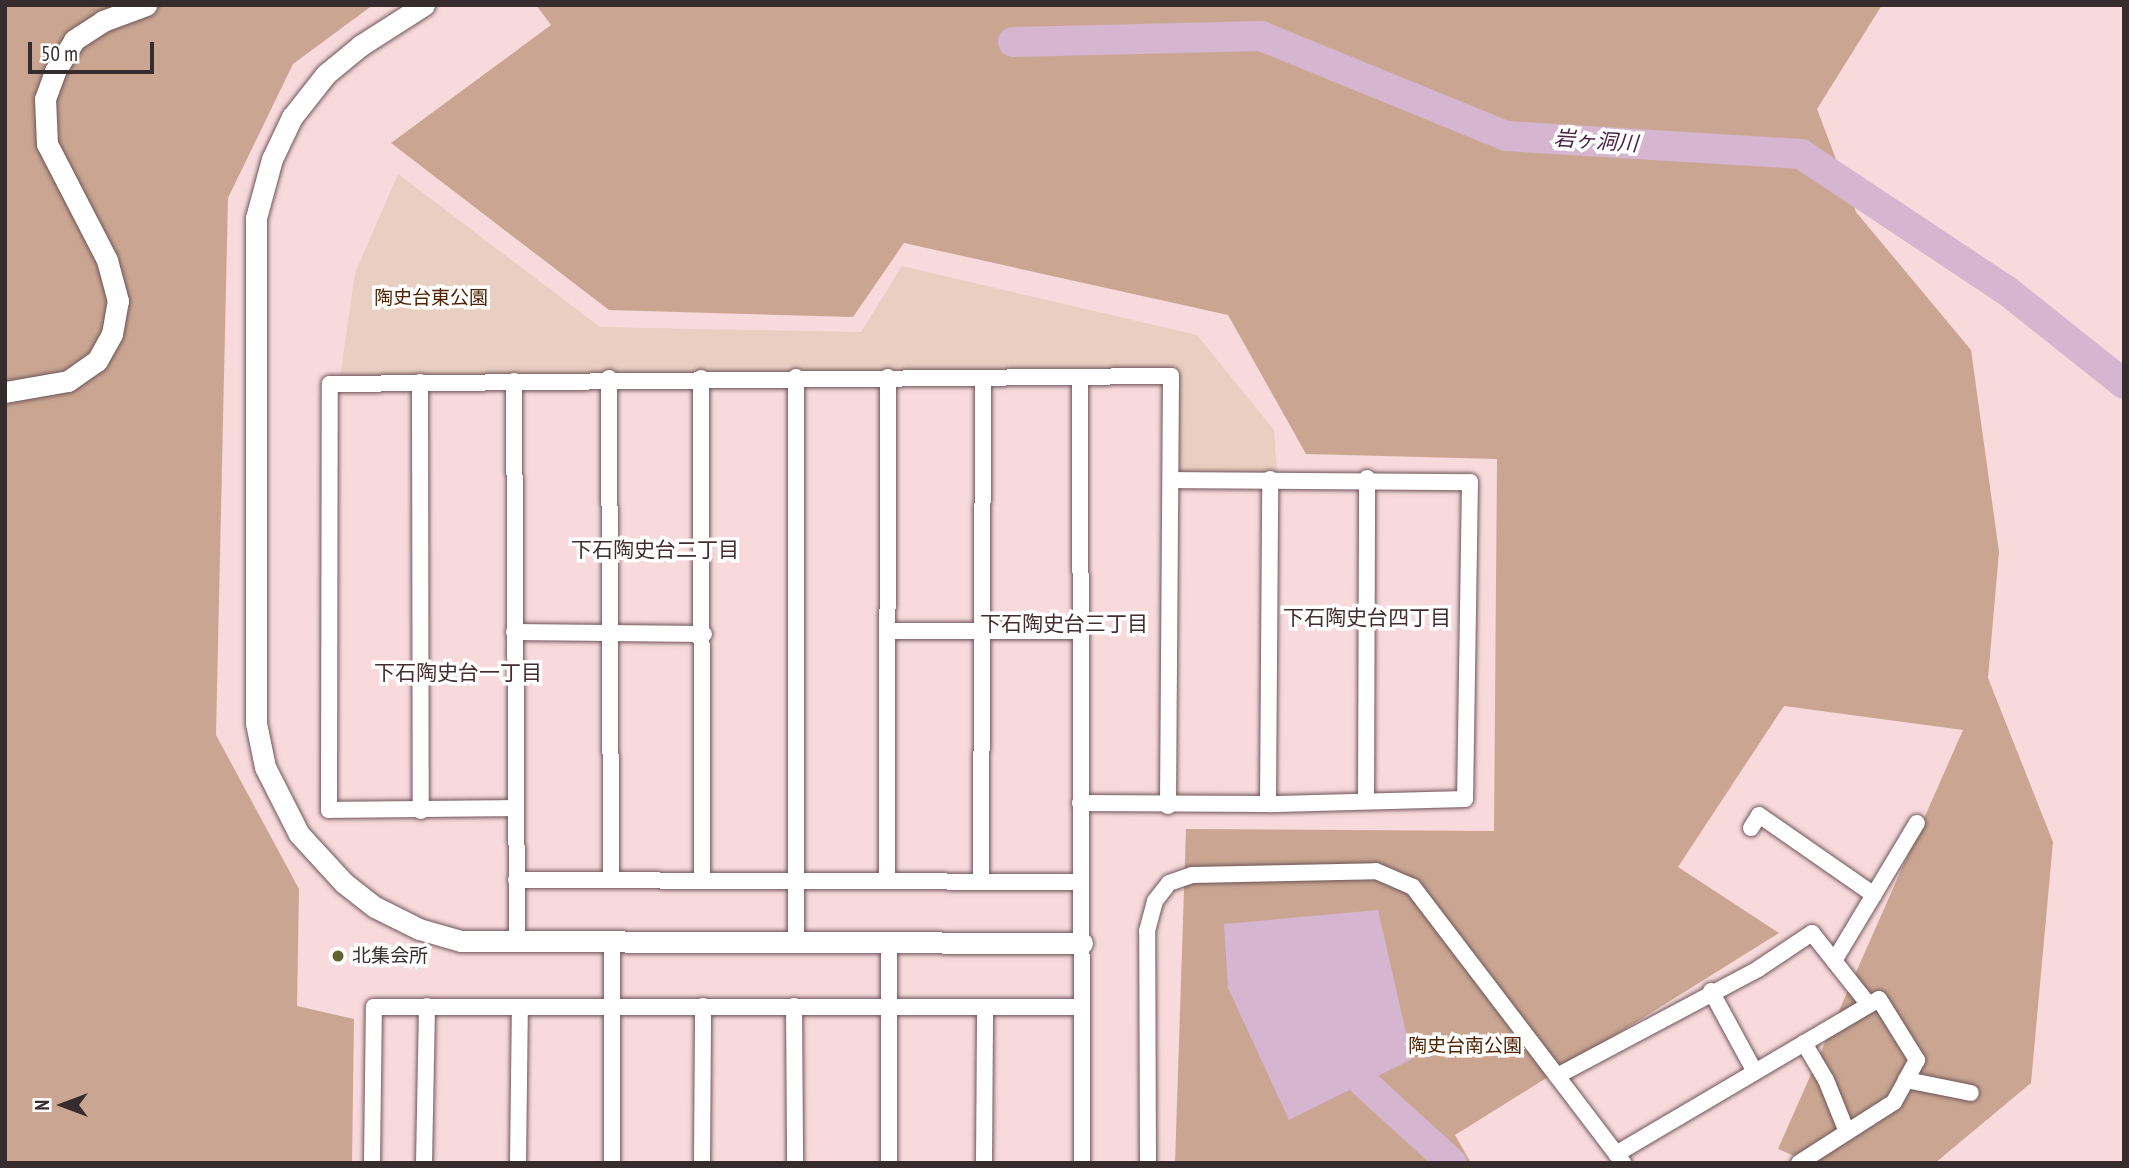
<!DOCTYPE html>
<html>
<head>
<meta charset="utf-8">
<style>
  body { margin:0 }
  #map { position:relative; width:2129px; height:1168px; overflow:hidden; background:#f8dadd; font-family:"PT Sans Narrow","Noto Sans JP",sans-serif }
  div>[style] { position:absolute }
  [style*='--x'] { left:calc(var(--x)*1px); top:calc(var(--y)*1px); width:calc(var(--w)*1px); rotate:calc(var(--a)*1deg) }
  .green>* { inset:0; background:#e9cfc1 }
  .forest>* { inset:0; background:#caa692 }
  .water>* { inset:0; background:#d5b5cf }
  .river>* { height:30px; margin:-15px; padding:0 15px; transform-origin:15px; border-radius:15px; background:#d5b5cf }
  .roads { filter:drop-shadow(0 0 2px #6e5558) drop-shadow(0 0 2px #6e5558) }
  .street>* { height:16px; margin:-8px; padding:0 8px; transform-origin:8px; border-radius:8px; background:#fff }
  .secondary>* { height:21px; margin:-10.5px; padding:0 10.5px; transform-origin:10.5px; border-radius:10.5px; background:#fff }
  .dots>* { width:19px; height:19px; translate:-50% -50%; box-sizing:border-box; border:4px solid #fff; border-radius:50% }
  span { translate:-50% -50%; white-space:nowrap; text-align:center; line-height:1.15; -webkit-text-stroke:7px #fff; paint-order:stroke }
  .park-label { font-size:19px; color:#502200 }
  .poi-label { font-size:19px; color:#372c2d }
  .left { translate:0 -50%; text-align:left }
  .water-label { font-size:21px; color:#471f42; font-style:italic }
  .neighbourhood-label { font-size:21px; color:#432d2f }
  .frame { position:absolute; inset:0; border:7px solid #372c2d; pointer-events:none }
  .north { position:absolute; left:28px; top:1070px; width:70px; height:70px; -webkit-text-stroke:5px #fff; paint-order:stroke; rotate:270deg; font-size:19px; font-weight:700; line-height:28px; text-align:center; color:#372c2d }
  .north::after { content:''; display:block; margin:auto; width:24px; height:32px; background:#372c2d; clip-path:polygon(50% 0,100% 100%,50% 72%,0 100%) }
  .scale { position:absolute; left:28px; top:42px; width:126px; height:32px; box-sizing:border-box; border:4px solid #372c2d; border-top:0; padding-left:9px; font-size:21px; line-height:24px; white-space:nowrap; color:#372c2d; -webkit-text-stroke:5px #fff; paint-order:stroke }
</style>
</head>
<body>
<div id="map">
  <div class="green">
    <div style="clip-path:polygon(398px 174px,600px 327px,861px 332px,902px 266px,1197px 335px,1274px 430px,1277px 472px,1179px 473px,1177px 370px,340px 377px,355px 273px)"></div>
  </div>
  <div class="forest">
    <div style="clip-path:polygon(5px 5px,373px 5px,293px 64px,228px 198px,216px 735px,299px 889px,297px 1006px,354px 1019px,352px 1163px,5px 1163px)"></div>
    <div style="clip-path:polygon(536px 5px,1882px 5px,1817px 109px,1856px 212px,1971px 350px,1999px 552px,1988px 678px,2053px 842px,2031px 1083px,1935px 1163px,1811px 1163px,1778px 1149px,1963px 730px,1784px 706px,1678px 867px,1779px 933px,1455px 1135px,1471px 1163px,1175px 1163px,1186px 829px,1494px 831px,1497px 459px,1306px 454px,1228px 315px,904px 243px,853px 317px,609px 310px,391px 143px,551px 25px)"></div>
  </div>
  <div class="water">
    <div style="clip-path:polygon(1378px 910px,1412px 1059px,1289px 1120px,1228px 988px,1224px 924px)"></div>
  </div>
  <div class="river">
    <div style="--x:1013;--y:42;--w:248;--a:-1.4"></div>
    <div style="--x:1261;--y:36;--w:265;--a:22.2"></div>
    <div style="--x:1506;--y:136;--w:296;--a:3.5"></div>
    <div style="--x:1801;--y:154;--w:246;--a:33.6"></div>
    <div style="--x:2006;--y:290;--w:151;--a:38.5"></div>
    <div style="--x:1364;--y:1083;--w:119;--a:42.3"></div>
  </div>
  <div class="roads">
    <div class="street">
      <div style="--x:796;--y:377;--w:567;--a:90"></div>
      <div style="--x:609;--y:378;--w:502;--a:89.77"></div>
      <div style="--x:701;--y:378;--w:501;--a:89.89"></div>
      <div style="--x:1080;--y:378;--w:785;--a:89.85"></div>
      <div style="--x:514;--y:381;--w:561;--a:89.69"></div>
      <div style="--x:420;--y:382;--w:429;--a:89.9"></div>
      <div style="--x:1171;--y:480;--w:299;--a:0.4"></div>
      <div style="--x:1470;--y:482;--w:317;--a:90.9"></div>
      <div style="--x:1465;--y:799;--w:197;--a:178.5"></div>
      <div style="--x:888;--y:631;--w:192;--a:0"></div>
      <div style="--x:514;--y:632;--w:190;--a:0.6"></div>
      <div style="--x:1366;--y:801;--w:323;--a:-89.8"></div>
      <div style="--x:1080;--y:803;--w:188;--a:0.3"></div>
      <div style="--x:1268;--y:804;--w:325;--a:-89.6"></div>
      <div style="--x:514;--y:808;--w:185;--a:179.4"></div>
      <div style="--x:329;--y:810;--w:426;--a:-89.9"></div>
      <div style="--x:330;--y:384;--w:841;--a:-0.55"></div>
      <div style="--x:1171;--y:376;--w:430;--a:90.4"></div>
      <div style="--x:1751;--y:828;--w:15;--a:-58"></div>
      <div style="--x:1759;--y:815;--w:140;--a:34.8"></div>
      <div style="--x:516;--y:880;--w:565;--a:0.2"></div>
      <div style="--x:887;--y:880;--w:503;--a:-89.89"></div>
      <div style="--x:981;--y:881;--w:503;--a:-89.77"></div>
      <div style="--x:1834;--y:961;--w:161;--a:-59"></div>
      <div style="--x:1711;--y:991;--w:92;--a:61.5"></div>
      <div style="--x:794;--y:1006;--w:157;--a:89.6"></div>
      <div style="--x:1804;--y:1043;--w:43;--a:59.3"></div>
      <div style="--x:1826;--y:1080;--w:56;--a:68"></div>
      <div style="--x:1557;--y:1076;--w:228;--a:-28"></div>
      <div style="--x:1758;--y:969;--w:65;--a:-33.7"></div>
      <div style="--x:1812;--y:933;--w:92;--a:51.6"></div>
      <div style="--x:1616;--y:1154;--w:305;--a:-30.5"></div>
      <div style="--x:1879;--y:999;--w:72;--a:58.1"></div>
      <div style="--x:1917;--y:1060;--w:23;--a:119"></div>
      <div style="--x:372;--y:1163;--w:156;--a:-89.3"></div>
      <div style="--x:374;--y:1007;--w:708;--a:0"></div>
      <div style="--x:424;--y:1163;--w:157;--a:-88.9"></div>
      <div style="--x:518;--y:1163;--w:155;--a:-89.3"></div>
      <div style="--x:612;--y:1163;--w:219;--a:-90"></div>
      <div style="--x:702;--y:1163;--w:157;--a:-89.6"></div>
      <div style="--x:889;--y:1163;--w:219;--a:-90"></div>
      <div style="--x:984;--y:1163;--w:156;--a:-89.6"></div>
      <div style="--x:1148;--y:1163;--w:232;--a:-90.2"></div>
      <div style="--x:1147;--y:931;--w:31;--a:-75"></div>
      <div style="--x:1155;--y:901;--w:23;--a:-52"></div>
      <div style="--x:1169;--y:883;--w:24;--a:-19"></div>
      <div style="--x:1192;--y:875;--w:184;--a:-1.2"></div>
      <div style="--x:1376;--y:871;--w:40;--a:23.4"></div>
      <div style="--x:1413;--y:887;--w:347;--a:52.7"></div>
      <div style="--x:1799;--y:1163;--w:113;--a:-32.7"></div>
      <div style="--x:1894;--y:1102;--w:25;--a:-61"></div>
      <div style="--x:1906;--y:1080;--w:66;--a:11.3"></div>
    </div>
    <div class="secondary">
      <div style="--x:424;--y:5;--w:76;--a:147.4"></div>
      <div style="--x:360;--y:46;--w:44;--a:140.5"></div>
      <div style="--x:326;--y:74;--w:55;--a:128.3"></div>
      <div style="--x:292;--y:117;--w:47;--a:115.5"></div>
      <div style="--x:272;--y:159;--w:61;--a:105.2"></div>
      <div style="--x:256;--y:218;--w:505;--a:90"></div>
      <div style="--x:256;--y:723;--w:45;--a:78.4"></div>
      <div style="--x:265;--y:767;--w:75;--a:63.1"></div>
      <div style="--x:299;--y:834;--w:67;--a:47.4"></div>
      <div style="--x:344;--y:883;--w:39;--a:38"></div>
      <div style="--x:375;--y:907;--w:49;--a:26.6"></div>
      <div style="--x:419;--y:929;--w:44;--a:15.9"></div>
      <div style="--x:461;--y:941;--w:621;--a:0.18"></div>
      <div style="--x:5;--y:392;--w:64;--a:-9.9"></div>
      <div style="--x:68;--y:381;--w:35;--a:-35"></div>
      <div style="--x:97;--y:361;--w:31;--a:-61"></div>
      <div style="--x:112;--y:334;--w:34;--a:-80"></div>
      <div style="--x:118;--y:301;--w:42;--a:-105"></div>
      <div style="--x:107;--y:260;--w:131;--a:-117.3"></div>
      <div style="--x:47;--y:144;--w:45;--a:-92.5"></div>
      <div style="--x:45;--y:99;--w:30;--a:-70"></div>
      <div style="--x:55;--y:71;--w:36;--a:-58"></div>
      <div style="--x:74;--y:40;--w:35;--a:-33"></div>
      <div style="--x:103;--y:21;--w:46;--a:-20.4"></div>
    </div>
  </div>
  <div class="dots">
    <div style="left:338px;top:956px;background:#616330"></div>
  </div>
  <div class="park-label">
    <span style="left:431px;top:298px">陶史台東公園</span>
    <span style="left:1465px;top:1046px">陶史台南公園</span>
  </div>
  <div class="poi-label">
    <span class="left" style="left:352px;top:956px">北集会所</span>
  </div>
  <div class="water-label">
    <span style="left:1596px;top:141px;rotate:4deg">岩ヶ洞川</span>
  </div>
  <div class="neighbourhood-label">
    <span style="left:655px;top:550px">下石陶史台二丁目</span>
    <span style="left:1367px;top:618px">下石陶史台四丁目</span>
    <span style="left:1064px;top:624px">下石陶史台三丁目</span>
    <span style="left:458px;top:673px">下石陶史台一丁目</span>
  </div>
  <div class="frame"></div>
  <div class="north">N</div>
  <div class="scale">50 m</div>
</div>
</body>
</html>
